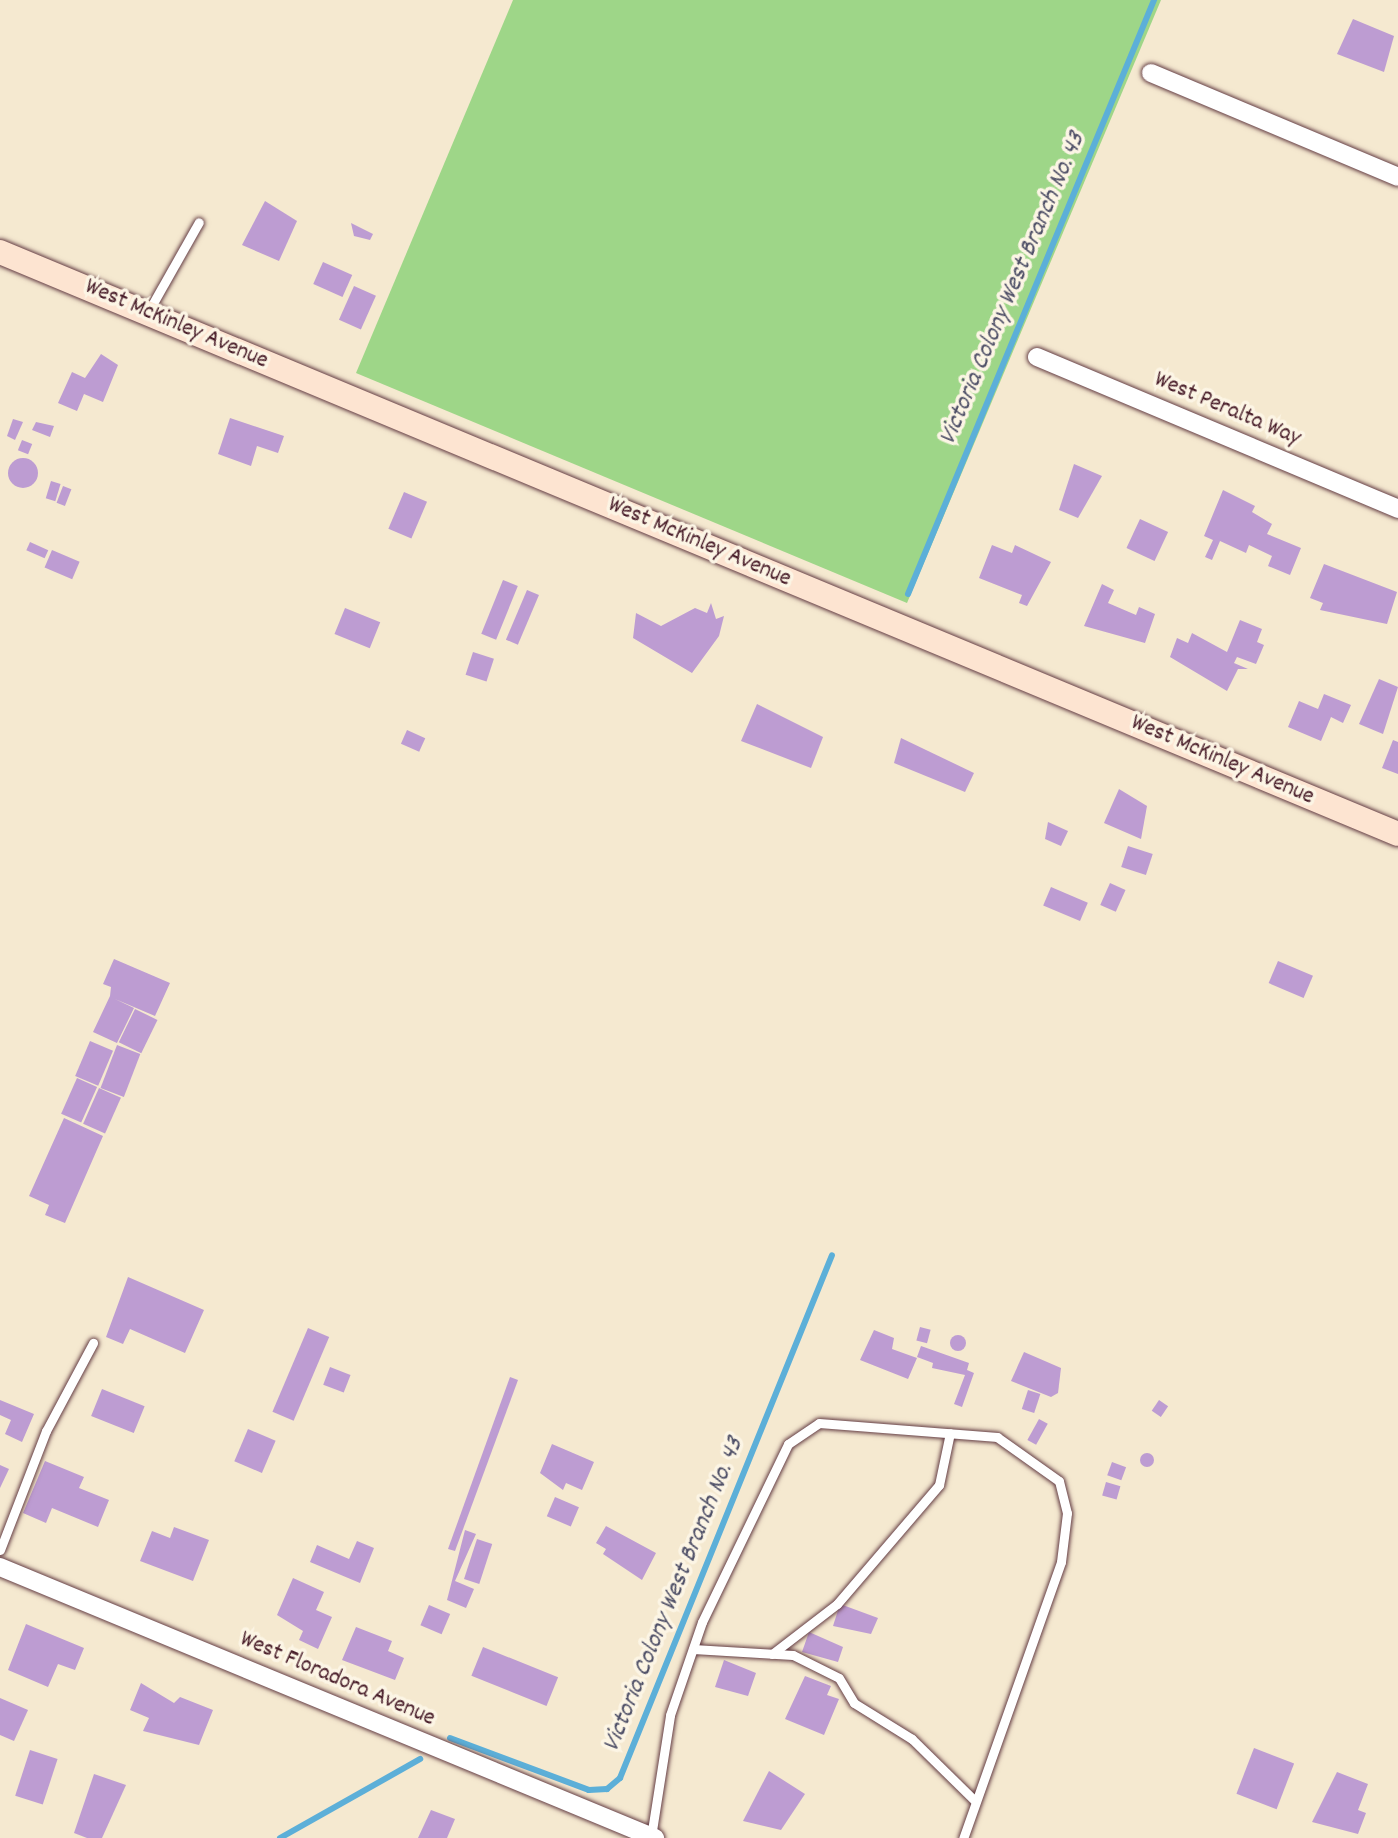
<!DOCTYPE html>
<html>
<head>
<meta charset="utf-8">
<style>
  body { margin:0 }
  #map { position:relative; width:1398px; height:1838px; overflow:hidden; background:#f5e9d0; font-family:Dekko,sans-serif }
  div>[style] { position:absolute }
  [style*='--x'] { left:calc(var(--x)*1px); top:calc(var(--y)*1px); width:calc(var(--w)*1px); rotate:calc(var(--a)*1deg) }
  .green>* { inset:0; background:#9ed688 }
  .stream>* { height:6px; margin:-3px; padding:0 3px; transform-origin:3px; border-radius:3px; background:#5cafd8 }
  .building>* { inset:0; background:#bd9cd2; transform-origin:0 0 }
  .round { border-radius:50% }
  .roads { filter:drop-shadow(0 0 2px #643d44) drop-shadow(0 0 2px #643d44) }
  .service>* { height:9px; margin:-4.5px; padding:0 4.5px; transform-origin:4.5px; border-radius:4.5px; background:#fff }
  .minor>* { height:18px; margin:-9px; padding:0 9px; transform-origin:9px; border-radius:9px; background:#fff }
  .secondary>* { height:24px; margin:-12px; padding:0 12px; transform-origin:12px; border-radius:12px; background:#fde4d1 }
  span { translate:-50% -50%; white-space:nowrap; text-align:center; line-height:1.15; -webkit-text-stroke:7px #fcf5e5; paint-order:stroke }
  .street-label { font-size:24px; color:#4a1f2b }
  .water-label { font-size:26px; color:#505168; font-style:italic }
</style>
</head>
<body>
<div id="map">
  <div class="green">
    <div style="clip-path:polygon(513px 0,1161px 0,907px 603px,356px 373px)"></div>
  </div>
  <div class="stream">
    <div style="--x:908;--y:594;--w:643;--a:-67.5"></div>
    <div style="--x:450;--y:1738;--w:148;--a:20.5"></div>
    <div style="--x:589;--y:1790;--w:18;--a:-3"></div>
    <div style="--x:607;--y:1789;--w:17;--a:-40"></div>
    <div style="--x:620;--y:1778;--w:564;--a:-67.93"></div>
    <div style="--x:280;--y:1838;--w:161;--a:-29.4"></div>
  </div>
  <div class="building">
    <div style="clip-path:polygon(1353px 19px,1394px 36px,1384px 72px,1337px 54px)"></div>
    <div style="clip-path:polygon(265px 201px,297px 221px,279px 261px,242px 245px)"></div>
    <div style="clip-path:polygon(351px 223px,373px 234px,370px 240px,354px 236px)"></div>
    <div style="left:323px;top:262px;width:32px;height:24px;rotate:24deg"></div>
    <div style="left:354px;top:286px;width:24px;height:37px;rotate:24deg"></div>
    <div style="clip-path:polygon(101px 354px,118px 365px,103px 402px,84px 394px,77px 411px,58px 403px,72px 372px,85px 378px)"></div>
    <div style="clip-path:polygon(230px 418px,284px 436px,278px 453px,257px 446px,251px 466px,218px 454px)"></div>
    <div style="clip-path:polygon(13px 419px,23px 422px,15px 440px,7px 436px)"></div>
    <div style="clip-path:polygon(36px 422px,54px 426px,50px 437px,32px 430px)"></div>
    <div style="left:22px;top:440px;width:11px;height:11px;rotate:22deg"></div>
    <div class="round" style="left:8px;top:458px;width:30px;height:30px"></div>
    <div style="clip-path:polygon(1074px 464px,1102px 476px,1078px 518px,1059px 510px)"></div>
    <div style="left:51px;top:481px;width:10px;height:18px;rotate:17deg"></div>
    <div style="left:63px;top:486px;width:9px;height:18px;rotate:21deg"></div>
    <div style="clip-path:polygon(1223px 490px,1255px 506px,1252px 512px,1272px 524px,1267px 534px,1301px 548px,1290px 575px,1268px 566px,1272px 556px,1249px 545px,1246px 553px,1220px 541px,1212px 560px,1205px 557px,1213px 540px,1204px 536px)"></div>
    <div style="left:404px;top:492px;width:25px;height:40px;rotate:23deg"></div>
    <div style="left:1140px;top:519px;width:31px;height:32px;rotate:25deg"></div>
    <div style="left:30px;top:542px;width:20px;height:9px;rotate:24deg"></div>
    <div style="clip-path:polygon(992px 545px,1012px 553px,1015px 545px,1051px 562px,1027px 606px,1019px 603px,1022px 595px,979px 578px)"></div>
    <div style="left:52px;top:550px;width:30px;height:19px;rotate:23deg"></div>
    <div style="clip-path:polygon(1324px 564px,1397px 592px,1387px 624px,1320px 610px,1323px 603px,1310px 598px)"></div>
    <div style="left:503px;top:580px;width:16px;height:58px;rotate:22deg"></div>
    <div style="clip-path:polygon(1102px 584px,1114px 590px,1108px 603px,1136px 615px,1139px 607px,1155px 614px,1145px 643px,1084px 626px)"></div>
    <div style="left:527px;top:590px;width:13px;height:54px;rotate:23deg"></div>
    <div style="clip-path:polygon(711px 603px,716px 619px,724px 616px,719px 636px,692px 673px,633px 638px,636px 613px,661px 626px,695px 608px,707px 613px)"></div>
    <div style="left:345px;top:608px;width:38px;height:28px;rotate:22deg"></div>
    <div style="clip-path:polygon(1240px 620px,1262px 629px,1257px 642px,1264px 645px,1256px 664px,1237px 657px,1234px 663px,1248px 669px,1238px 669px,1227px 691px,1170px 657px,1177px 638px,1188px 643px,1192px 633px,1227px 652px)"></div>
    <div style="left:473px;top:652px;width:22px;height:24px;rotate:18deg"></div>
    <div style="clip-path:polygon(1379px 679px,1398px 687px,1383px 734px,1359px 724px)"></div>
    <div style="clip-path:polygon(1324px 694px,1351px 705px,1343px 723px,1331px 717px,1321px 741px,1288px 727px,1299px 701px,1318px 709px)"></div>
    <div style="clip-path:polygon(757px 704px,823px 737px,811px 768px,741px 741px)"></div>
    <div style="left:407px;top:730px;width:20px;height:15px;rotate:24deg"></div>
    <div style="clip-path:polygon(901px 738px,974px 773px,965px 792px,894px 763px)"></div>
    <div style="clip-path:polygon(1393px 740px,1398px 742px,1398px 774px,1382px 768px)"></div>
    <div style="clip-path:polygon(1119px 789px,1147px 806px,1141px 839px,1104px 823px)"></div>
    <div style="clip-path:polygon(1048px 822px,1068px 831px,1061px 846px,1045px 839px)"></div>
    <div style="left:1128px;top:846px;width:26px;height:22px;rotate:18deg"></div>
    <div style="left:1110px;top:883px;width:17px;height:24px;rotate:24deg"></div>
    <div style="left:1051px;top:887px;width:40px;height:20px;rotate:23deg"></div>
    <div style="clip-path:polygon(114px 959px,170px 983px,155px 1016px,115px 999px,134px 1008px,117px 1043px,93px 1032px,110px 996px,111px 987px,103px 984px)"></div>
    <div style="left:1278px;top:961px;width:38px;height:24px;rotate:23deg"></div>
    <div style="left:135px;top:1009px;width:25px;height:37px;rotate:26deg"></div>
    <div style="left:90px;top:1041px;width:25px;height:38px;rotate:23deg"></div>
    <div style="left:117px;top:1045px;width:25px;height:46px;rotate:21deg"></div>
    <div style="left:77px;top:1078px;width:22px;height:39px;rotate:24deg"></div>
    <div style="left:99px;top:1088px;width:24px;height:39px;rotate:24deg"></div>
    <div style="clip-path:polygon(64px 1118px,103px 1136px,65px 1223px,45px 1215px,49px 1205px,29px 1196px)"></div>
    <div style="clip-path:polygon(128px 1277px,204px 1310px,185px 1353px,130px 1329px,123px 1344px,106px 1337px)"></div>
    <div style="left:920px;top:1327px;width:11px;height:14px;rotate:15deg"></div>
    <div style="left:308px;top:1328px;width:23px;height:91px;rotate:23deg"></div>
    <div style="clip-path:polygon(874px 1330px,894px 1338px,892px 1349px,917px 1358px,908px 1379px,860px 1360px)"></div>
    <div class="round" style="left:950px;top:1335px;width:16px;height:16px"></div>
    <div style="clip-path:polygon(921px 1346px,969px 1363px,967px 1370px,974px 1373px,962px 1407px,954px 1404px,965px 1375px,932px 1368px,933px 1363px,917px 1357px)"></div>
    <div style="clip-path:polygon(1024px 1352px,1061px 1368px,1058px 1393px,1051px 1397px,1011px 1381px)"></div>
    <div style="left:330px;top:1367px;width:22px;height:19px;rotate:21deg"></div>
    <div style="clip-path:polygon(510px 1377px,518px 1380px,455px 1551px,448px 1549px)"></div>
    <div style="left:102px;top:1389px;width:46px;height:29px;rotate:22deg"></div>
    <div style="left:1028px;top:1390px;width:13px;height:20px;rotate:18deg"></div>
    <div style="clip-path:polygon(0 1400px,34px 1414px,22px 1442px,5px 1434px,11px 1420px,0 1415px)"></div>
    <div style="left:1159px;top:1400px;width:11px;height:13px;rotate:34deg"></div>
    <div style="left:1039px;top:1419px;width:10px;height:24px;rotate:29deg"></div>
    <div style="left:248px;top:1429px;width:30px;height:35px;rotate:23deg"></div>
    <div style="clip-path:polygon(552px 1444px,594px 1462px,582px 1490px,566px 1483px,563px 1490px,540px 1473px)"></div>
    <div class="round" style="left:1140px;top:1453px;width:14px;height:14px"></div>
    <div style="clip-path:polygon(45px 1461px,84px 1477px,79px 1488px,109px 1500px,98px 1527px,52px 1508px,46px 1523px,23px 1513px)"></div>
    <div style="left:1112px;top:1462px;width:15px;height:14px;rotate:20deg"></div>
    <div style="clip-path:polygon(0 1465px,9px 1469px,0 1488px)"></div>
    <div style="left:1106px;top:1482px;width:15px;height:14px;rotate:16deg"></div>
    <div style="left:555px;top:1497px;width:26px;height:21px;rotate:23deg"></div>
    <div style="clip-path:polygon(606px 1526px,656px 1553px,642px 1580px,603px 1554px,606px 1549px,596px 1543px)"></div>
    <div style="clip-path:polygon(174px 1527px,209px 1540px,193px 1581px,140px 1561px,152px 1531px,170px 1538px)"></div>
    <div style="clip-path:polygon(465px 1530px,476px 1534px,455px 1581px,474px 1589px,466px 1608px,447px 1600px)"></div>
    <div style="left:477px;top:1539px;width:16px;height:42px;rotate:18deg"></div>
    <div style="clip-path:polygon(357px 1541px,374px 1548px,360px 1583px,310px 1562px,317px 1545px,349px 1559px)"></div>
    <div style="clip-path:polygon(293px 1578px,324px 1592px,316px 1610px,332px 1617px,318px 1649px,299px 1640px,303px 1631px,277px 1615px)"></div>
    <div style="clip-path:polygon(840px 1604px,878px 1618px,871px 1634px,833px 1626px)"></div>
    <div style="left:429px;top:1605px;width:23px;height:22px;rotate:23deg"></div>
    <div style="clip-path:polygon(26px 1624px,84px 1648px,75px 1670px,58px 1664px,48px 1687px,8px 1670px)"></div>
    <div style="clip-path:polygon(356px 1627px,392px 1641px,388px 1651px,404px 1658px,395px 1680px,342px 1660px)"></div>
    <div style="clip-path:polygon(809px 1632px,843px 1647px,838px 1662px,802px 1652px)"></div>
    <div style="left:483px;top:1647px;width:81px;height:31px;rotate:22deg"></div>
    <div style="clip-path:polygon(724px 1660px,756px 1673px,748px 1696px,715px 1687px)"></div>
    <div style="clip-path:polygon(805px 1676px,831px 1686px,827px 1695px,839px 1699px,824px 1735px,785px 1719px)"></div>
    <div style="clip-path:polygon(141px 1683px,174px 1703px,180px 1697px,213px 1710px,199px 1745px,143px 1731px,149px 1718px,130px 1710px)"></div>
    <div style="clip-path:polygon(0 1698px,28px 1710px,14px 1741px,0 1735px)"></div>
    <div style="left:1254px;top:1748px;width:43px;height:49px;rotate:21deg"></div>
    <div style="left:30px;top:1750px;width:29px;height:48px;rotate:18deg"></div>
    <div style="clip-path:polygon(769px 1771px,805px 1794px,781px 1830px,743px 1821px)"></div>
    <div style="clip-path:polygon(1337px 1772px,1368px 1784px,1358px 1810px,1366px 1813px,1358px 1834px,1312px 1822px)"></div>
    <div style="clip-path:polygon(94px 1774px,126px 1785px,102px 1838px,87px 1838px,74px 1833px)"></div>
    <div style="clip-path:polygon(431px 1810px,455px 1819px,447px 1838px,418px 1838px)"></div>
  </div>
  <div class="roads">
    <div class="service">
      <div style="--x:148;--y:312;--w:103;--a:-60.5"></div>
      <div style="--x:0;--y:1550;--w:128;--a:-68.9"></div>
      <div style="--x:46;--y:1431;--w:100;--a:-61.9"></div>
      <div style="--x:693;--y:1649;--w:100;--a:3.4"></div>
      <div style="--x:793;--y:1655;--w:51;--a:26.6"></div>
      <div style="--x:839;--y:1678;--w:29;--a:59"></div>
      <div style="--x:854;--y:1703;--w:68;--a:31.8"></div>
      <div style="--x:912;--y:1739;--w:87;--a:44.5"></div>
      <div style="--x:772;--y:1654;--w:82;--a:-37.6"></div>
      <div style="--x:837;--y:1604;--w:157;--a:-49.4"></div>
      <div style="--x:939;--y:1485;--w:53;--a:-78.1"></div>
      <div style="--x:651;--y:1837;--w:123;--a:-81.1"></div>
      <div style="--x:670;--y:1715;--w:98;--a:-71"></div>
      <div style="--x:702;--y:1622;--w:198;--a:-64.2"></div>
      <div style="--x:788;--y:1444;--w:37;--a:-34"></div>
      <div style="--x:819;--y:1423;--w:179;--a:4.5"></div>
      <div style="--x:997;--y:1437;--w:76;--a:35.4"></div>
      <div style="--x:1059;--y:1481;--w:33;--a:76"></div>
      <div style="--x:1067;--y:1513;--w:49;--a:97"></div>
      <div style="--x:1061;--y:1562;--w:293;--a:109.5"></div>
    </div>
    <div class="minor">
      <div style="--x:1151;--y:73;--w:268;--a:22.8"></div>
      <div style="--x:1037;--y:357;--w:392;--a:22.8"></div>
      <div style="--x:0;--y:1567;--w:709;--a:22.48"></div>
    </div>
    <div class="secondary">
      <div style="--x:0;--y:252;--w:1514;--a:22.6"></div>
    </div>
  </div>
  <div class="street-label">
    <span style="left:176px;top:325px;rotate:23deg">West McKinley Avenue</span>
    <span style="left:1227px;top:410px;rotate:23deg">West Peralta Way</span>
    <span style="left:699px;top:543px;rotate:23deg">West McKinley Avenue</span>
    <span style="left:1222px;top:761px;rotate:23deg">West McKinley Avenue</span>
    <span style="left:337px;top:1680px;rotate:23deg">West Floradora Avenue</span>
  </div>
  <div class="water-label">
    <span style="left:1013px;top:289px;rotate:-67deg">Victoria Colony West Branch No. 43</span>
    <span style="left:674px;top:1595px;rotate:-68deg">Victoria Colony West Branch No. 43</span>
  </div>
</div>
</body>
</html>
